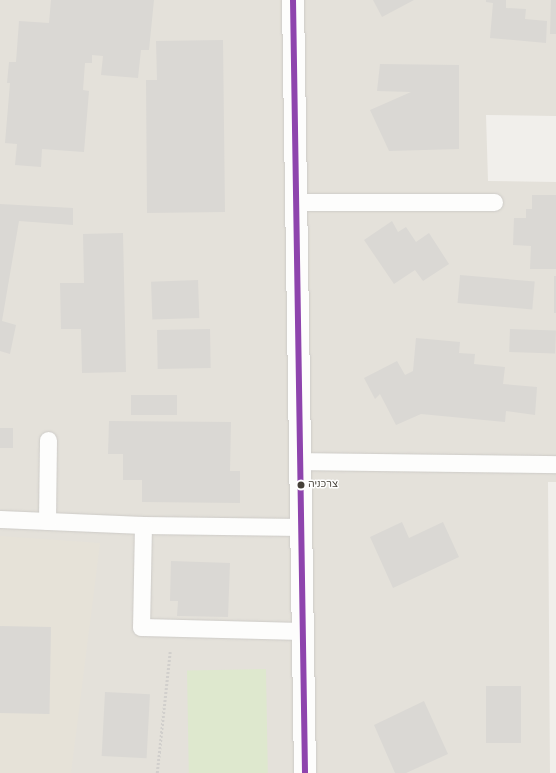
<!DOCTYPE html>
<html>
<head>
<meta charset="utf-8">
<style>
  body { margin:0 }
  #map { position:relative; width:556px; height:773px; overflow:hidden; background:#f1efeb; font-family:"Varela Round",Heebo,sans-serif }
  div>[style] { position:absolute }
  [style*='--x'] { left:calc(var(--x)*1px); top:calc(var(--y)*1px); width:calc(var(--w)*1px); rotate:calc(var(--a)*1deg) }
  .residential>* { inset:0; background:#e4e1da }
  .education>* { inset:0; background:#e6e2d8 }
  .green>* { inset:0; background:#dee8ce; transform-origin:0 0 }
  .building>* { inset:0; background:#dad8d4; transform-origin:0 0 }
  .path>* { height:2.5px; margin-top:-1.25px; transform-origin:0; background:repeating-linear-gradient(90deg,#d1cfcc 0 2px,transparent 0 4px) }
  .roads { filter:drop-shadow(0 0 1px #cdcbc7) drop-shadow(0 0 1px #cdcbc7) }
  .service>* { height:17px; margin:-8.5px; padding:0 8.5px; transform-origin:8.5px; border-radius:8.5px; background:#fdfdfc }
  .tertiary>* { height:22px; margin:-11px; padding:0 11px; transform-origin:11px; border-radius:11px; background:#fdfdfc }
  .bus-1>* { height:6px; margin:-3px; padding:0 3px; transform-origin:3px; border-radius:3px; background:#8e44ad }
  .dots>* { width:11px; height:11px; translate:-50% -50%; box-sizing:border-box; border:2px solid #fff; border-radius:50% }
  span { translate:-50% -50%; white-space:nowrap; text-align:center; line-height:1.15; -webkit-text-stroke:3px #fff; paint-order:stroke }
  .bus-label { font-size:10px; color:#454038 }
  .left { translate:0 -50%; text-align:left }
</style>
</head>
<body>
<div id="map">
  <div class="residential">
    <div style="clip-path:polygon(0 0,556px 0,556px 116px,486px 115px,488px 181px,556px 182px,556px 482px,548px 482px,550px 773px,0 773px)"></div>
  </div>
  <div class="education">
    <div style="clip-path:polygon(0 536px,100px 543px,71px 773px,0 773px)"></div>
  </div>
  <div class="green">
    <div style="left:266px;top:669px;width:104px;height:79px;rotate:89deg"></div>
  </div>
  <div class="building">
    <div style="clip-path:polygon(51px 0,154px 0,149px 50px,141px 50px,138px 78px,101px 75px,103px 56px,92px 55px,92px 63px,85px 63px,83px 90px,89px 91px,84px 152px,42px 149px,41px 167px,15px 165px,17px 144px,5px 143px,10px 83px,7px 83px,9px 62px,16px 62px,19px 21px,49px 23px)"></div>
    <div style="clip-path:polygon(373px 0,414px 0,382px 17px)"></div>
    <div style="clip-path:polygon(486px 0,506px 0,506px 8px,526px 9px,525px 19px,547px 21px,546px 43px,490px 38px,493px 3px,486px 2px)"></div>
    <div style="clip-path:polygon(551px 0,556px 0,556px 34px,550px 34px)"></div>
    <div style="clip-path:polygon(223px 40px,225px 212px,147px 213px,146px 80px,157px 80px,156px 41px)"></div>
    <div style="clip-path:polygon(380px 64px,459px 65px,459px 149px,389px 151px,370px 110px,411px 92px,377px 91px)"></div>
    <div style="clip-path:polygon(532px 195px,556px 195px,556px 269px,530px 269px,531px 246px,513px 245px,514px 218px,526px 218px,526px 209px,532px 209px)"></div>
    <div style="clip-path:polygon(0 204px,73px 208px,73px 225px,19px 221px,2px 321px,16px 325px,10px 354px,0 351px)"></div>
    <div style="clip-path:polygon(392px 221px,398px 232px,406px 227px,416px 242px,429px 233px,449px 264px,423px 281px,415px 270px,394px 284px,364px 240px)"></div>
    <div style="clip-path:polygon(123px 233px,126px 372px,82px 373px,81px 329px,61px 329px,60px 283px,84px 283px,83px 234px)"></div>
    <div style="left:460px;top:275px;width:75px;height:28px;rotate:5deg"></div>
    <div style="left:554px;top:276px;width:2px;height:37px"></div>
    <div style="left:198px;top:280px;width:38px;height:47px;rotate:88deg"></div>
    <div style="left:210px;top:329px;width:39px;height:53px;rotate:89deg"></div>
    <div style="left:510px;top:329px;width:46px;height:23px;rotate:2deg"></div>
    <div style="clip-path:polygon(416px 338px,460px 342px,459px 353px,475px 354px,474px 364px,505px 367px,503px 384px,537px 387px,535px 415px,506px 411px,505px 422px,421px 414px,396px 425px,380px 394px,375px 399px,364px 378px,397px 361px,405px 375px,413px 371px)"></div>
    <div style="left:131px;top:395px;width:46px;height:20px"></div>
    <div style="clip-path:polygon(109px 421px,231px 422px,230px 471px,240px 471px,240px 503px,142px 502px,142px 480px,123px 480px,123px 454px,108px 454px)"></div>
    <div style="left:0;top:428px;width:13px;height:20px"></div>
    <div style="clip-path:polygon(402px 522px,409px 538px,443px 522px,459px 557px,393px 588px,370px 537px)"></div>
    <div style="clip-path:polygon(171px 561px,230px 563px,228px 617px,177px 616px,178px 601px,170px 601px)"></div>
    <div style="left:0;top:626px;width:51px;height:87px;rotate:1deg"></div>
    <div style="left:486px;top:686px;width:35px;height:57px"></div>
    <div style="left:105px;top:692px;width:45px;height:64px;rotate:3deg"></div>
    <div style="clip-path:polygon(424px 701px,448px 754px,406px 773px,395px 773px,374px 725px)"></div>
  </div>
  <div class="path">
    <div style="--x:157;--y:773;--w:122;--a:-83.9"></div>
  </div>
  <div class="roads">
    <div class="service">
      <div style="--x:296;--y:202;--w:198;--a:0"></div>
      <div style="--x:300;--y:461;--w:256;--a:0.7"></div>
      <div style="--x:0;--y:519;--w:143;--a:2.4"></div>
      <div style="--x:47;--y:521;--w:81;--a:-89.3"></div>
      <div style="--x:301;--y:527;--w:158;--a:-179.3"></div>
      <div style="--x:143;--y:525;--w:102;--a:91.1"></div>
      <div style="--x:141;--y:627;--w:162;--a:1.4"></div>
    </div>
    <div class="tertiary">
      <div style="--x:293;--y:0;--w:773;--a:89.11"></div>
    </div>
  </div>
  <div class="bus-1">
    <div style="--x:293;--y:0;--w:773;--a:89.11"></div>
  </div>
  <div class="dots">
    <div style="left:301px;top:485px;background:#454038"></div>
  </div>
  <div class="bus-label">
    <span class="left" style="left:308px;top:485px">צרכניה</span>
  </div>
</div>
</body>
</html>
